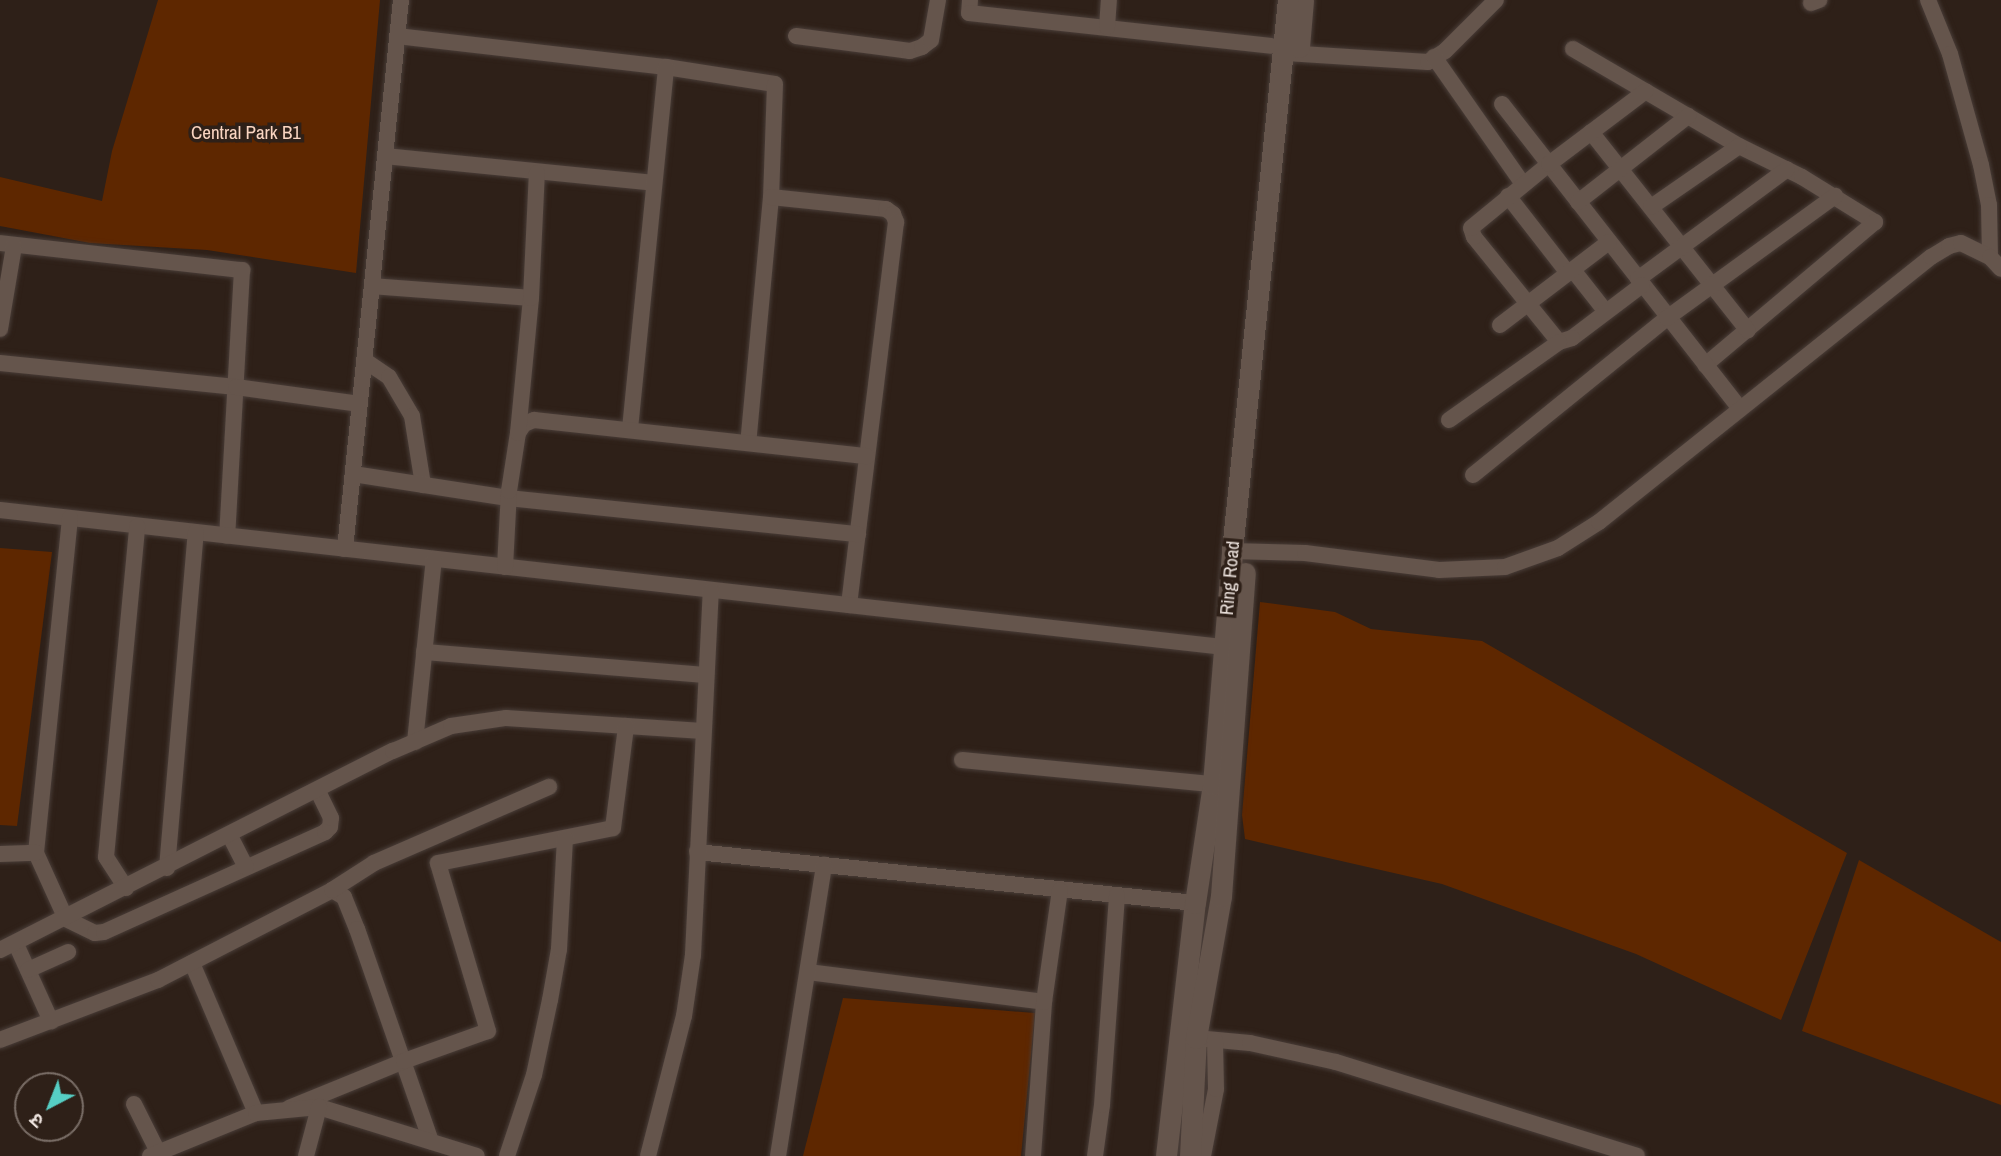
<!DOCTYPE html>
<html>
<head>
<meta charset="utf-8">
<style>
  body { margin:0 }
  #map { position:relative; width:2001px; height:1156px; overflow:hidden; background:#2e2018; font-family:"Archivo Narrow","Noto Sans Devanagari",sans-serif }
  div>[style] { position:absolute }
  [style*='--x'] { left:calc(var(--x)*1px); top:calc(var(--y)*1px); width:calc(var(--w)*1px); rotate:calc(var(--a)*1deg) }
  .green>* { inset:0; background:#5e2700 }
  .roads { filter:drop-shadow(0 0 2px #493d38) drop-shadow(0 0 2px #493d38) }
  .street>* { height:16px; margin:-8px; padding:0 8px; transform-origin:8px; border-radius:8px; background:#65554c }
  .secondary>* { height:21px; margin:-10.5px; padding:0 10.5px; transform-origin:10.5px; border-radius:10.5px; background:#65554c }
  span { translate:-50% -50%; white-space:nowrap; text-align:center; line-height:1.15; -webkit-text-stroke:7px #2e2018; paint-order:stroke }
  .park-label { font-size:19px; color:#fad5c1 }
  .street-label { font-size:19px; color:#ece2dd }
  .north { position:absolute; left:14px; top:1072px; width:70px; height:70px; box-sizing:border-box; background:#2e2018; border:2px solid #7a6e67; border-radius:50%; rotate:222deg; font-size:19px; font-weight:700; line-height:28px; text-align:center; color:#ece2dd }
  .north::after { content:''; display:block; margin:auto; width:24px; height:32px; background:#56cec4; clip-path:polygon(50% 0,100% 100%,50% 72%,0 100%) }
</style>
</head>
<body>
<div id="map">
  <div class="green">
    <div style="clip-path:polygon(158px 0,380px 0,356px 273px,207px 250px,90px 243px,0 226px,0 177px,102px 201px,112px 151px)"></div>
    <div style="clip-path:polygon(0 548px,52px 552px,17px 826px,0 825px)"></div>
    <div style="clip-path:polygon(1260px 602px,1335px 612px,1371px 629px,1482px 641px,1847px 853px,1781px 1020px,1636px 954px,1442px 884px,1245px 839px,1242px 815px)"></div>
    <div style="clip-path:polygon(1859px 860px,2001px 942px,2001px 1105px,1802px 1031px)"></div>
    <div style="clip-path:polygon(843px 998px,1035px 1013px,1021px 1156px,803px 1156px)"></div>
  </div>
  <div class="roads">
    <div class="street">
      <div style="--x:970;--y:0;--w:13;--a:94"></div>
      <div style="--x:969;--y:13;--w:304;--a:6.2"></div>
      <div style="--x:1928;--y:0;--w:58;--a:67.8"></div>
      <div style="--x:1950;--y:54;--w:115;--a:74.4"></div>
      <div style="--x:1981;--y:165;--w:41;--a:78.7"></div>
      <div style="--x:1989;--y:205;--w:52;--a:88.9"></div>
      <div style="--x:1811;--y:3;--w:9;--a:-21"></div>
      <div style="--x:1107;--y:27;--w:27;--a:-86"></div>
      <div style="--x:397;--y:36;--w:271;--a:6.6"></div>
      <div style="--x:666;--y:67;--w:110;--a:8.9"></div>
      <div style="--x:775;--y:84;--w:113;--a:92"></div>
      <div style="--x:771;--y:197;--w:247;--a:95.3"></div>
      <div style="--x:796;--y:36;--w:115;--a:7.5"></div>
      <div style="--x:910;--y:51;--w:13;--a:-18"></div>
      <div style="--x:922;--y:47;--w:11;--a:-38"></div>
      <div style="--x:931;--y:40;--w:41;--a:-80.1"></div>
      <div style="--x:1573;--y:49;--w:192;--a:30.3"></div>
      <div style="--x:1739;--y:146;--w:70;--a:26.2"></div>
      <div style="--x:1802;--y:177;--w:86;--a:31.7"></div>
      <div style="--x:1875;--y:222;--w:222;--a:139.9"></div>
      <div style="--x:1286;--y:53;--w:142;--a:3.6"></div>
      <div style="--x:1428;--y:62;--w:20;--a:-33"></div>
      <div style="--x:1445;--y:51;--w:72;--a:-45"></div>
      <div style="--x:1434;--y:57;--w:155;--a:55"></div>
      <div style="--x:1502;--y:104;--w:387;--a:52"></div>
      <div style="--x:1591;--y:132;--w:253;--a:51.7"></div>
      <div style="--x:385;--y:156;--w:270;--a:5.7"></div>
      <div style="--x:1508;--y:196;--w:98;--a:52.1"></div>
      <div style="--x:771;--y:197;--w:116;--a:6"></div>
      <div style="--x:886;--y:209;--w:9;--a:36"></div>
      <div style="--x:893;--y:214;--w:9;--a:69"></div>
      <div style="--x:896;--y:222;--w:386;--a:97"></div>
      <div style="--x:1578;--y:202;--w:140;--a:-38"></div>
      <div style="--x:1651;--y:207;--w:107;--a:-34.7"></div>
      <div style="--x:0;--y:243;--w:244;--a:6.4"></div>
      <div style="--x:242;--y:270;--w:266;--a:93.2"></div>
      <div style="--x:1573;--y:270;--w:53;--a:51.8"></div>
      <div style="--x:1638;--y:279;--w:185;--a:-36.4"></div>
      <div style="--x:1642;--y:285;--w:88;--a:142.9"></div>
      <div style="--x:1572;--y:338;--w:14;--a:163"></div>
      <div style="--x:1559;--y:342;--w:135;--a:-129"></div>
      <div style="--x:1474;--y:237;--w:9;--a:-108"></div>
      <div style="--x:1471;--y:228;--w:101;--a:-39.4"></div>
      <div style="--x:1549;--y:164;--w:121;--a:-37"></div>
      <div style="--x:372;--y:286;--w:159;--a:4.3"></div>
      <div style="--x:1500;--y:325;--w:137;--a:-37.3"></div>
      <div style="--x:0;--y:329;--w:84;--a:-80.4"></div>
      <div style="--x:364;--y:360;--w:30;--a:34"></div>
      <div style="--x:389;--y:377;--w:45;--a:59.5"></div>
      <div style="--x:412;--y:416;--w:70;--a:80.9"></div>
      <div style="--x:0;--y:363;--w:237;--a:5.8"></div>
      <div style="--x:236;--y:387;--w:125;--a:7.8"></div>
      <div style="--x:1449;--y:420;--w:135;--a:-35.3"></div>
      <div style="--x:630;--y:429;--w:364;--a:-84.3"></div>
      <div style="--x:518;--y:433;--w:11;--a:-56"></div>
      <div style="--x:524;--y:424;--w:11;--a:-22"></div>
      <div style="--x:534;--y:420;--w:335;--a:6.2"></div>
      <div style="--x:353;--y:474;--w:157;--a:8.8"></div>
      <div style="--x:508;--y:498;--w:352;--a:5.9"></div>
      <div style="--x:1473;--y:475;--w:250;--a:-39"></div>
      <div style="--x:1667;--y:318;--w:208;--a:-36"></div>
      <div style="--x:0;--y:510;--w:1232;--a:6.39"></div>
      <div style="--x:70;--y:518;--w:337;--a:95.8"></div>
      <div style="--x:36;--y:853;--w:72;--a:65.6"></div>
      <div style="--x:66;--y:919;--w:32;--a:26"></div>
      <div style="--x:95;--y:933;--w:9;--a:-6"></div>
      <div style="--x:104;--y:932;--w:243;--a:-24.3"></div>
      <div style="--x:325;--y:832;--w:7;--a:-45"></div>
      <div style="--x:330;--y:827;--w:9;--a:-84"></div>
      <div style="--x:331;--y:818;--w:30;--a:-116"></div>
      <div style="--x:345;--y:549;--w:552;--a:-84.18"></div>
      <div style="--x:1232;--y:551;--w:73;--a:1.6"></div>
      <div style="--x:1305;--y:553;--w:135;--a:7.2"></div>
      <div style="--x:1439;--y:570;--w:66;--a:-2.6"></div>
      <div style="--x:1505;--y:567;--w:56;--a:-19.7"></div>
      <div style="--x:1558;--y:548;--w:49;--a:-32.4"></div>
      <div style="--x:1599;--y:522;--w:425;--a:-38.6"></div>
      <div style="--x:1931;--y:257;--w:21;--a:-31"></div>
      <div style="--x:1949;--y:246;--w:12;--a:-14"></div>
      <div style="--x:1961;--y:243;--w:32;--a:26"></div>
      <div style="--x:1990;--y:257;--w:16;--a:47"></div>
      <div style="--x:505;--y:567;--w:76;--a:-87"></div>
      <div style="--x:509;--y:491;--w:59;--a:-81.2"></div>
      <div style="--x:518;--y:433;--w:136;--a:-84.5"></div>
      <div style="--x:531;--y:298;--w:125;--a:-87.3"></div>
      <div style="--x:424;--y:652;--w:283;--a:4.7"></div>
      <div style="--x:415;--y:742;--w:184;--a:-84.1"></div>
      <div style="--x:962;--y:760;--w:252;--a:5.5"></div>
      <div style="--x:230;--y:836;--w:35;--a:63"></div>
      <div style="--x:697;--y:852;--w:501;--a:5.85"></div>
      <div style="--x:0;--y:854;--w:36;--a:-2"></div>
      <div style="--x:167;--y:868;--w:337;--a:-85.1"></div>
      <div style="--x:126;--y:888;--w:37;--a:-123"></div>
      <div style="--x:106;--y:857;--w:332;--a:-84.6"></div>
      <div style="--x:332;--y:890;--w:14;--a:30"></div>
      <div style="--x:344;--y:897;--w:35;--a:68"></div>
      <div style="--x:357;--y:929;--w:225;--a:70.8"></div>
      <div style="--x:16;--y:944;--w:85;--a:65.6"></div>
      <div style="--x:0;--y:950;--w:441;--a:-26.9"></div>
      <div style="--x:393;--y:751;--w:63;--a:-23.3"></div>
      <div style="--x:451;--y:726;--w:56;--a:-8.3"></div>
      <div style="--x:506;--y:718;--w:197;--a:3.8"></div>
      <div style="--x:192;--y:963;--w:163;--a:66.9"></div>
      <div style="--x:28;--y:970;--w:44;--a:-24.2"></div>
      <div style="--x:808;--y:972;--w:238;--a:7.2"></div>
      <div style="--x:1196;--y:1038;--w:54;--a:5.3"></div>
      <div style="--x:1250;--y:1043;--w:88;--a:12.5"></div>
      <div style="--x:1336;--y:1062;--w:315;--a:17.3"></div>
      <div style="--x:0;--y:1040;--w:169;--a:-20.8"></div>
      <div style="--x:158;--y:980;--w:196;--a:-27.3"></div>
      <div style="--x:332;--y:890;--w:50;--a:-32.7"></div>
      <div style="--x:374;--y:863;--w:191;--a:-23.5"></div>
      <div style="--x:134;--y:1104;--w:54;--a:63.4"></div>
      <div style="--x:289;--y:1108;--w:124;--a:-22.2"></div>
      <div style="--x:404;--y:1061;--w:89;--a:-19.7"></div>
      <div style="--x:488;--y:1031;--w:175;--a:-106.6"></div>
      <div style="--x:438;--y:863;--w:178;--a:-11.3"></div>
      <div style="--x:613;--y:828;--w:103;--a:-82.7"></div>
      <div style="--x:150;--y:1156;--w:114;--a:-22.1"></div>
      <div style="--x:256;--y:1113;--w:63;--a:-5.4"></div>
      <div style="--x:319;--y:1107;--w:165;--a:17.2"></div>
      <div style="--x:306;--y:1156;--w:51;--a:-75.1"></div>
      <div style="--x:507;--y:1156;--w:85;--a:-71.6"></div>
      <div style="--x:534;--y:1075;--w:77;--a:-78"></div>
      <div style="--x:550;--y:1000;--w:52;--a:-80"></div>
      <div style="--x:559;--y:949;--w:111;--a:-86.9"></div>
      <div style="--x:648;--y:1156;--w:145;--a:-75.6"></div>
      <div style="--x:684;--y:1016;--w:62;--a:-81.6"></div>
      <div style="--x:693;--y:955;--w:365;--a:-87.2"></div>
      <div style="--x:778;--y:1156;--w:295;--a:-81"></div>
      <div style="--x:1033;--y:1156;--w:154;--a:-85.9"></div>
      <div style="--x:1044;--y:1002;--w:113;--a:-81.9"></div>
      <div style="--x:1095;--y:1156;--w:51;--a:-82.2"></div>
      <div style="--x:1102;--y:1105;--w:210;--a:-85.9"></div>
      <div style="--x:1203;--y:1156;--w:68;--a:-79"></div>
      <div style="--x:1216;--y:1089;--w:49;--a:-91.2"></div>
    </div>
    <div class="secondary">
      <div style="--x:1299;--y:47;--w:47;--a:-85.1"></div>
      <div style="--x:1166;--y:1156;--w:255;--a:-83.5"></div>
      <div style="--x:1195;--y:903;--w:120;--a:-81.4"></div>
      <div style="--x:1213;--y:784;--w:234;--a:-85.3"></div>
      <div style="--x:1232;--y:551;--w:554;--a:-84.2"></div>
      <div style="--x:1190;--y:1156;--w:118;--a:-87.1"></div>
      <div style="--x:1196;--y:1038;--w:144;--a:-80"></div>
      <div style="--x:1221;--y:896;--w:324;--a:-85.8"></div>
    </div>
  </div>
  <div class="park-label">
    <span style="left:246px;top:133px">Central Park B1</span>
  </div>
  <div class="street-label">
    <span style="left:1230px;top:578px;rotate:-85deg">Ring Road</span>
  </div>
  <div class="north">उ</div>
</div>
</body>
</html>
